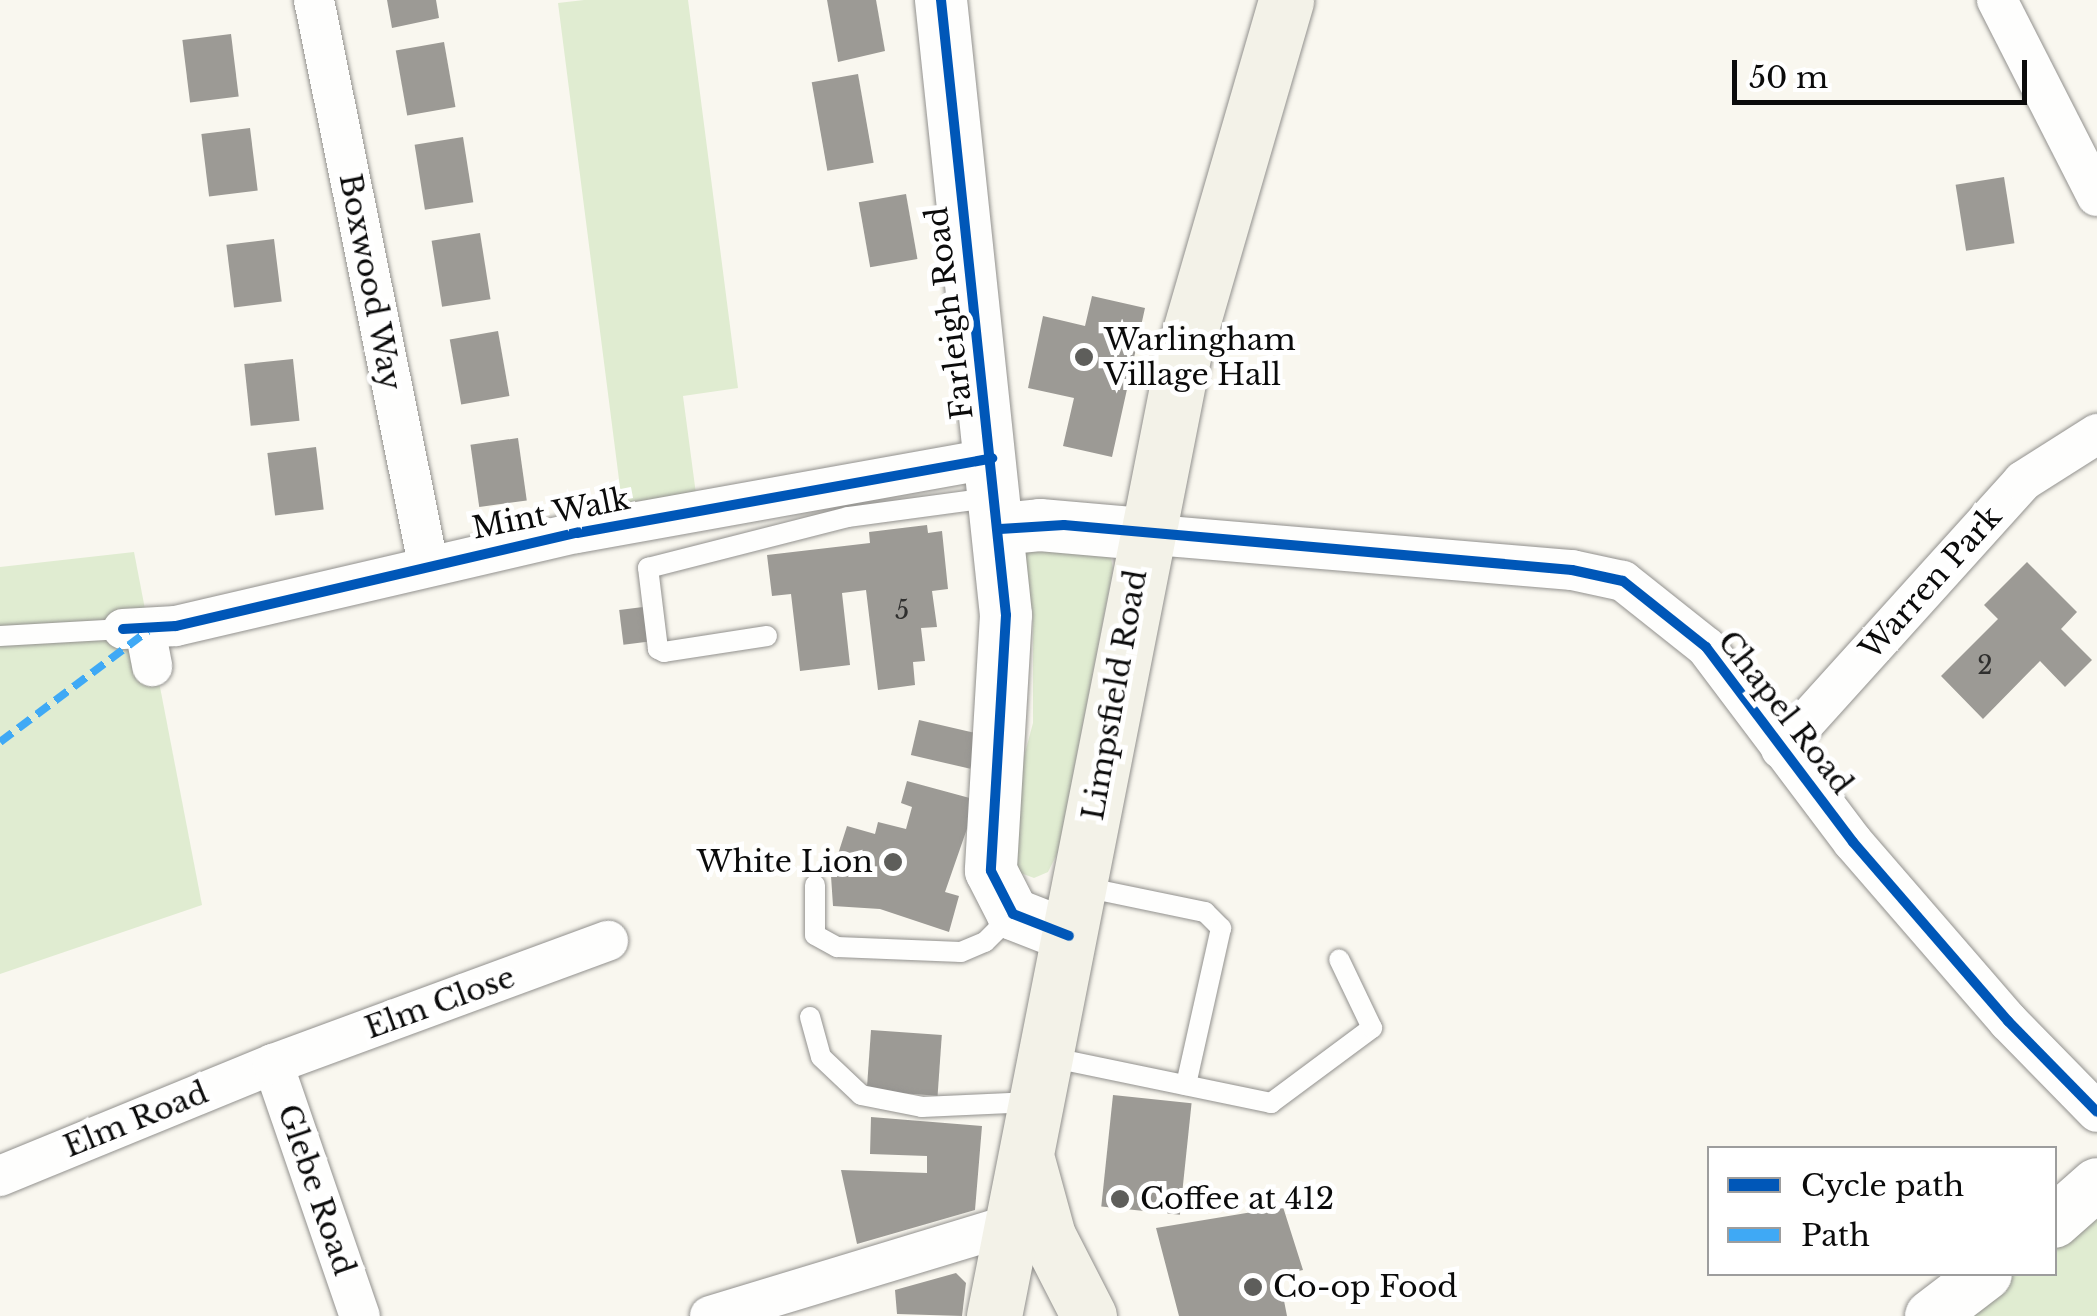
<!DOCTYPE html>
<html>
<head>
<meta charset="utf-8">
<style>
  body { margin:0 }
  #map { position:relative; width:2097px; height:1316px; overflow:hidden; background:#f9f7ef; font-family:"Libre Baskerville",serif }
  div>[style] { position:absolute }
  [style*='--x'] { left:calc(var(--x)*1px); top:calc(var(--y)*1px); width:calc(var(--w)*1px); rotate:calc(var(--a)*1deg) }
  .green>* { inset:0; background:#e0ecd1 }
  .building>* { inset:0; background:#9c9a95; transform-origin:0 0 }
  .roads { filter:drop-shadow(0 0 2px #92918e) drop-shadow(0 0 2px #92918e) }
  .service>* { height:20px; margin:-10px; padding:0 10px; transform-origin:10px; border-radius:10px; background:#fefefd }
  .minor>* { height:40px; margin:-20px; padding:0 20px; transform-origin:20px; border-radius:20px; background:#fefefd }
  .tertiary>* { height:52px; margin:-26px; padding:0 26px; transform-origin:26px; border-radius:26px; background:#fefefd }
  .secondary>* { height:55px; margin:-27.5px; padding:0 27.5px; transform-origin:27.5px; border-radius:27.5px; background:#f3f2e8 }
  .quiet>* { height:8px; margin-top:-4px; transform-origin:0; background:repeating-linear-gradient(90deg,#3fa9f5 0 15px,transparent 0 23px) }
  .cycleway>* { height:10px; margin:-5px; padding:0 5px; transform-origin:5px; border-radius:5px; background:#0057b8 }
  .dots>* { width:28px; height:28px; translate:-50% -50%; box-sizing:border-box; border:5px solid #fff; border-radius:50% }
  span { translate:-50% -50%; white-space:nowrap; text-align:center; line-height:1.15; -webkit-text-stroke:10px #fff; paint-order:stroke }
  .number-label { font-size:25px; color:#2f2f2e }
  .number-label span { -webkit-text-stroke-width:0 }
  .street-label { font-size:30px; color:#0b0b0b }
  .poi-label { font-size:30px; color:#0b0b0b }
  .left { translate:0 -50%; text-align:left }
  .right { translate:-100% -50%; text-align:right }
  .legend { position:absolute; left:1707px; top:1146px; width:350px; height:130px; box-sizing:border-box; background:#fff; border:2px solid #9d9d9d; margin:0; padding:12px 18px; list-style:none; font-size:30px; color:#0b0b0b }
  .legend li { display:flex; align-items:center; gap:20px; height:50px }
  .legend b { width:50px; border:2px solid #9d9d9d }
  .scale { position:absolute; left:1732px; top:60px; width:295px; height:45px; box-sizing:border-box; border:5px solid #0b0b0b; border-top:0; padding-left:12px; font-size:30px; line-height:35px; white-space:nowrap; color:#0b0b0b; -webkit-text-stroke:8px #fff; paint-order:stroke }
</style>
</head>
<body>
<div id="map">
  <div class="green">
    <div style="clip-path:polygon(584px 0,688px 0,738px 388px,683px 396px,696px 494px,622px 503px,558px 3px)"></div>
    <div style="clip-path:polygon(1022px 549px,1110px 552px,1113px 569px,1058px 852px,1048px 872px,1034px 878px,1018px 872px,1005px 827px,1033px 723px,1033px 616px)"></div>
    <div style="clip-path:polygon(134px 552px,202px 905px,0 974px,0 567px)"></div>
    <div style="clip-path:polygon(2097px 1209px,2097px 1316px,1961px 1316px,2015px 1274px,2054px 1274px,2055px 1242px)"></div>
  </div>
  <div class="building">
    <div style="clip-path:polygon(387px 0,436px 0,439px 18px,392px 28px)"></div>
    <div style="clip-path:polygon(827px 0,876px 0,885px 51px,838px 62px)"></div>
    <div style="left:231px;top:34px;width:63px;height:49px;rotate:83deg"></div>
    <div style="left:444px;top:42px;width:66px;height:49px;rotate:80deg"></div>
    <div style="left:858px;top:74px;width:90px;height:47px;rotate:80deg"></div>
    <div style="left:250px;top:128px;width:63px;height:49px;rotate:83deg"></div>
    <div style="left:463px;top:137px;width:66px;height:49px;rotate:81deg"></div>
    <div style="left:2004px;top:177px;width:67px;height:49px;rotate:81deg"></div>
    <div style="left:906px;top:194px;width:66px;height:48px;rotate:80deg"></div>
    <div style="left:480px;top:233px;width:67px;height:49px;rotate:81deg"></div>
    <div style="left:274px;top:239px;width:63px;height:48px;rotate:83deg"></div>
    <div style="clip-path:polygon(1092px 296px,1145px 308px,1112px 457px,1063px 446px,1074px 398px,1028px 388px,1043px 316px,1085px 326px)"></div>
    <div style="left:498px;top:331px;width:66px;height:49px;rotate:80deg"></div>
    <div style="left:293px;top:359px;width:62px;height:49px;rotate:84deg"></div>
    <div style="left:518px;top:438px;width:63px;height:48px;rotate:82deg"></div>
    <div style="left:316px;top:447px;width:63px;height:49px;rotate:83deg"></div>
    <div style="clip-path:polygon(927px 525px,928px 533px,942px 531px,948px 589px,932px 591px,937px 627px,921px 628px,925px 661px,913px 662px,915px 685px,878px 690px,866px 590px,842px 593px,850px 665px,800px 671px,791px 594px,772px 596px,767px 555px,870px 543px,869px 532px)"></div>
    <div style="clip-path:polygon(2027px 562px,2077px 612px,2061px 629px,2092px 660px,2065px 687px,2040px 661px,1983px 719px,1941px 676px,1998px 619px,1984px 605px)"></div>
    <div style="left:643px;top:607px;width:35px;height:24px;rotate:83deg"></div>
    <div style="left:919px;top:720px;width:61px;height:36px;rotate:13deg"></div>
    <div style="clip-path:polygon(907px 781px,977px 800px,945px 892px,959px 896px,949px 932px,880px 909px,833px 906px,831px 876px,847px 826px,875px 834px,878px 822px,906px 829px,912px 807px,901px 803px)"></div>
    <div style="left:871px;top:1030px;width:71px;height:61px;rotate:4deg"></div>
    <div style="left:1113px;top:1095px;width:79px;height:112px;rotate:6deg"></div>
    <div style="clip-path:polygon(871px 1117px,982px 1126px,975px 1210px,857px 1244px,841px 1170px,927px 1173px,927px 1156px,870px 1154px)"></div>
    <div style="clip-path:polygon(1283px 1207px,1303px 1270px,1279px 1275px,1287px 1316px,1179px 1316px,1156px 1228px)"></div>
    <div style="clip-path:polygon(956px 1273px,966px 1283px,962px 1316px,897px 1314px,895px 1290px)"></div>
  </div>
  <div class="roads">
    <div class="service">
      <div style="--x:0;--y:636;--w:123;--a:-3.3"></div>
      <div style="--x:767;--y:636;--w:104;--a:171.2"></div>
      <div style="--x:664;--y:652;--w:7;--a:-153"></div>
      <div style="--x:658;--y:649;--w:82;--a:-97"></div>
      <div style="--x:648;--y:568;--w:206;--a:-14.3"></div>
      <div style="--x:848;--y:517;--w:148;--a:-7.7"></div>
      <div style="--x:815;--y:885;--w:50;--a:90"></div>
      <div style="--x:815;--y:935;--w:25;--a:29"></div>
      <div style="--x:837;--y:947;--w:124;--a:2.3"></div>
      <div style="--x:961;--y:952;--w:26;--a:-23"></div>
      <div style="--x:985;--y:942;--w:38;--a:-45"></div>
      <div style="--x:1079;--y:886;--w:129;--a:11.7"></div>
      <div style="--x:1205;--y:912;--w:23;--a:45"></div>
      <div style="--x:1221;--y:928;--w:161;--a:102.6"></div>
      <div style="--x:810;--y:1017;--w:41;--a:74.6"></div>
      <div style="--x:821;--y:1057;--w:55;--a:43.5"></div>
      <div style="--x:861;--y:1095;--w:62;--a:11.1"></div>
      <div style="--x:922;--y:1107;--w:110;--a:-2.6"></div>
      <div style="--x:1049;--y:1057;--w:227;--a:11.7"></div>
      <div style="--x:1271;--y:1103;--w:126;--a:-36.6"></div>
      <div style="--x:1372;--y:1028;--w:76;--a:-115.6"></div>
    </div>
    <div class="minor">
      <div style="--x:314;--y:0;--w:575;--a:78.57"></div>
      <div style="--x:1997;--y:0;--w:220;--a:63"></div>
      <div style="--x:1143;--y:534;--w:431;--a:4.8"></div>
      <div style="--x:1572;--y:570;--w:52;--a:12.2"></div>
      <div style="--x:1623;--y:581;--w:106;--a:38.5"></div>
      <div style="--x:1706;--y:647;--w:244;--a:53"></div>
      <div style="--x:1853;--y:842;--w:237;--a:49.1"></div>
      <div style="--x:2008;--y:1021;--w:127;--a:45.6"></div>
      <div style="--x:123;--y:629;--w:53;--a:-3.2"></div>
      <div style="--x:176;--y:626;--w:412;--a:-13.1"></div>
      <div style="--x:577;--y:533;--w:422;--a:-10.2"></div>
      <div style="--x:145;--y:629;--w:38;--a:79"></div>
      <div style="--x:1781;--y:749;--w:361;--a:-47.9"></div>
      <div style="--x:2023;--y:481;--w:88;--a:-32.4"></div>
      <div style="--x:273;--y:1064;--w:267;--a:71"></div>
      <div style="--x:0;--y:1176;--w:295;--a:-22.3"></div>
      <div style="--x:273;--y:1064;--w:357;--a:-20.2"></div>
      <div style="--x:710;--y:1316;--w:310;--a:-16.9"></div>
    </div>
    <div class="tertiary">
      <div style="--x:941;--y:0;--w:618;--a:83.97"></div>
      <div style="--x:1006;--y:615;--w:256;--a:93.4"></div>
      <div style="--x:991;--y:871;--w:48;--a:62.9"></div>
      <div style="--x:1013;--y:914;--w:60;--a:21.4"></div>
      <div style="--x:1000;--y:529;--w:40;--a:-5.7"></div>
      <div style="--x:1040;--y:525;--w:103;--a:5"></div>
      <div style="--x:2054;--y:1222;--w:57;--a:-41.5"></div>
      <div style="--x:1931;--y:1316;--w:69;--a:-37.4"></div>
    </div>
    <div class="secondary">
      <div style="--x:1028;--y:1163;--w:76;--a:74.7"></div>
      <div style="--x:1048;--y:1236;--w:90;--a:62.9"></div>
      <div style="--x:994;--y:1316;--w:983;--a:-78.85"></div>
      <div style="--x:1184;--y:352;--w:366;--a:-73.8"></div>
    </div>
  </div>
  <div class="quiet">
    <div style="--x:0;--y:742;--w:185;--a:-36.9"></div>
  </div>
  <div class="cycleway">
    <div style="--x:941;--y:0;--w:618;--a:83.97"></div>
    <div style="--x:1006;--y:615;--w:256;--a:93.4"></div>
    <div style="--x:991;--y:871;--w:48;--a:62.9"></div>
    <div style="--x:1013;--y:914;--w:60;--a:21.4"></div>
    <div style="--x:1000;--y:529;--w:64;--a:-3.6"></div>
    <div style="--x:1064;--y:525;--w:510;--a:5.06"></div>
    <div style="--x:1572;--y:570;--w:52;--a:12.2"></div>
    <div style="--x:1623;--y:581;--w:106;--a:38.5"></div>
    <div style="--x:1706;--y:647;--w:244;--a:53"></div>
    <div style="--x:1853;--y:842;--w:237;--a:49.1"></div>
    <div style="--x:2008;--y:1021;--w:127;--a:45.6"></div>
    <div style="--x:123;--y:629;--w:53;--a:-3.2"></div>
    <div style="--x:176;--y:626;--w:412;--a:-13.1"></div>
    <div style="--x:577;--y:533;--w:422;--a:-10.2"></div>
  </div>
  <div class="dots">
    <div style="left:1084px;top:357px;background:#5e5e5b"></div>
    <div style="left:893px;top:862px;background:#5e5e5b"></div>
    <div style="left:1120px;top:1199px;background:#5e5e5b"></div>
    <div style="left:1253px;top:1287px;background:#5e5e5b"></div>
  </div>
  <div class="number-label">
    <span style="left:902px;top:611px">5</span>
    <span style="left:1985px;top:666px">2</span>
  </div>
  <div class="street-label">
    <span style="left:370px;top:282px;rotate:79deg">Boxwood Way</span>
    <span style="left:950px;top:313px;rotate:-97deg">Farleigh Road</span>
    <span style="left:551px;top:514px;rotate:-11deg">Mint Walk</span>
    <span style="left:1931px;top:583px;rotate:-48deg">Warren Park</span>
    <span style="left:1115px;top:695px;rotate:-80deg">Limpsfield Road</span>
    <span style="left:1785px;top:713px;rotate:52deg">Chapel Road</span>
    <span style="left:440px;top:1003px;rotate:-20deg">Elm Close</span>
    <span style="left:136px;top:1120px;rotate:-22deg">Elm Road</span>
    <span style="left:316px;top:1190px;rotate:71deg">Glebe Road</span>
  </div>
  <div class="poi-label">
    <span class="left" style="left:1104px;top:357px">Warlingham<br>Village Hall</span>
    <span class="right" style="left:873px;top:862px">White Lion</span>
    <span class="left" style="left:1140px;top:1199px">Coffee at 412</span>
    <span class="left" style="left:1273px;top:1287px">Co-op Food</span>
  </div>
  <ul class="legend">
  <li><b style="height:12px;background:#0057b8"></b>Cycle path</li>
  <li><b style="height:12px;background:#3fa9f5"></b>Path</li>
  </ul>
  <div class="scale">50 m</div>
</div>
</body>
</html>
